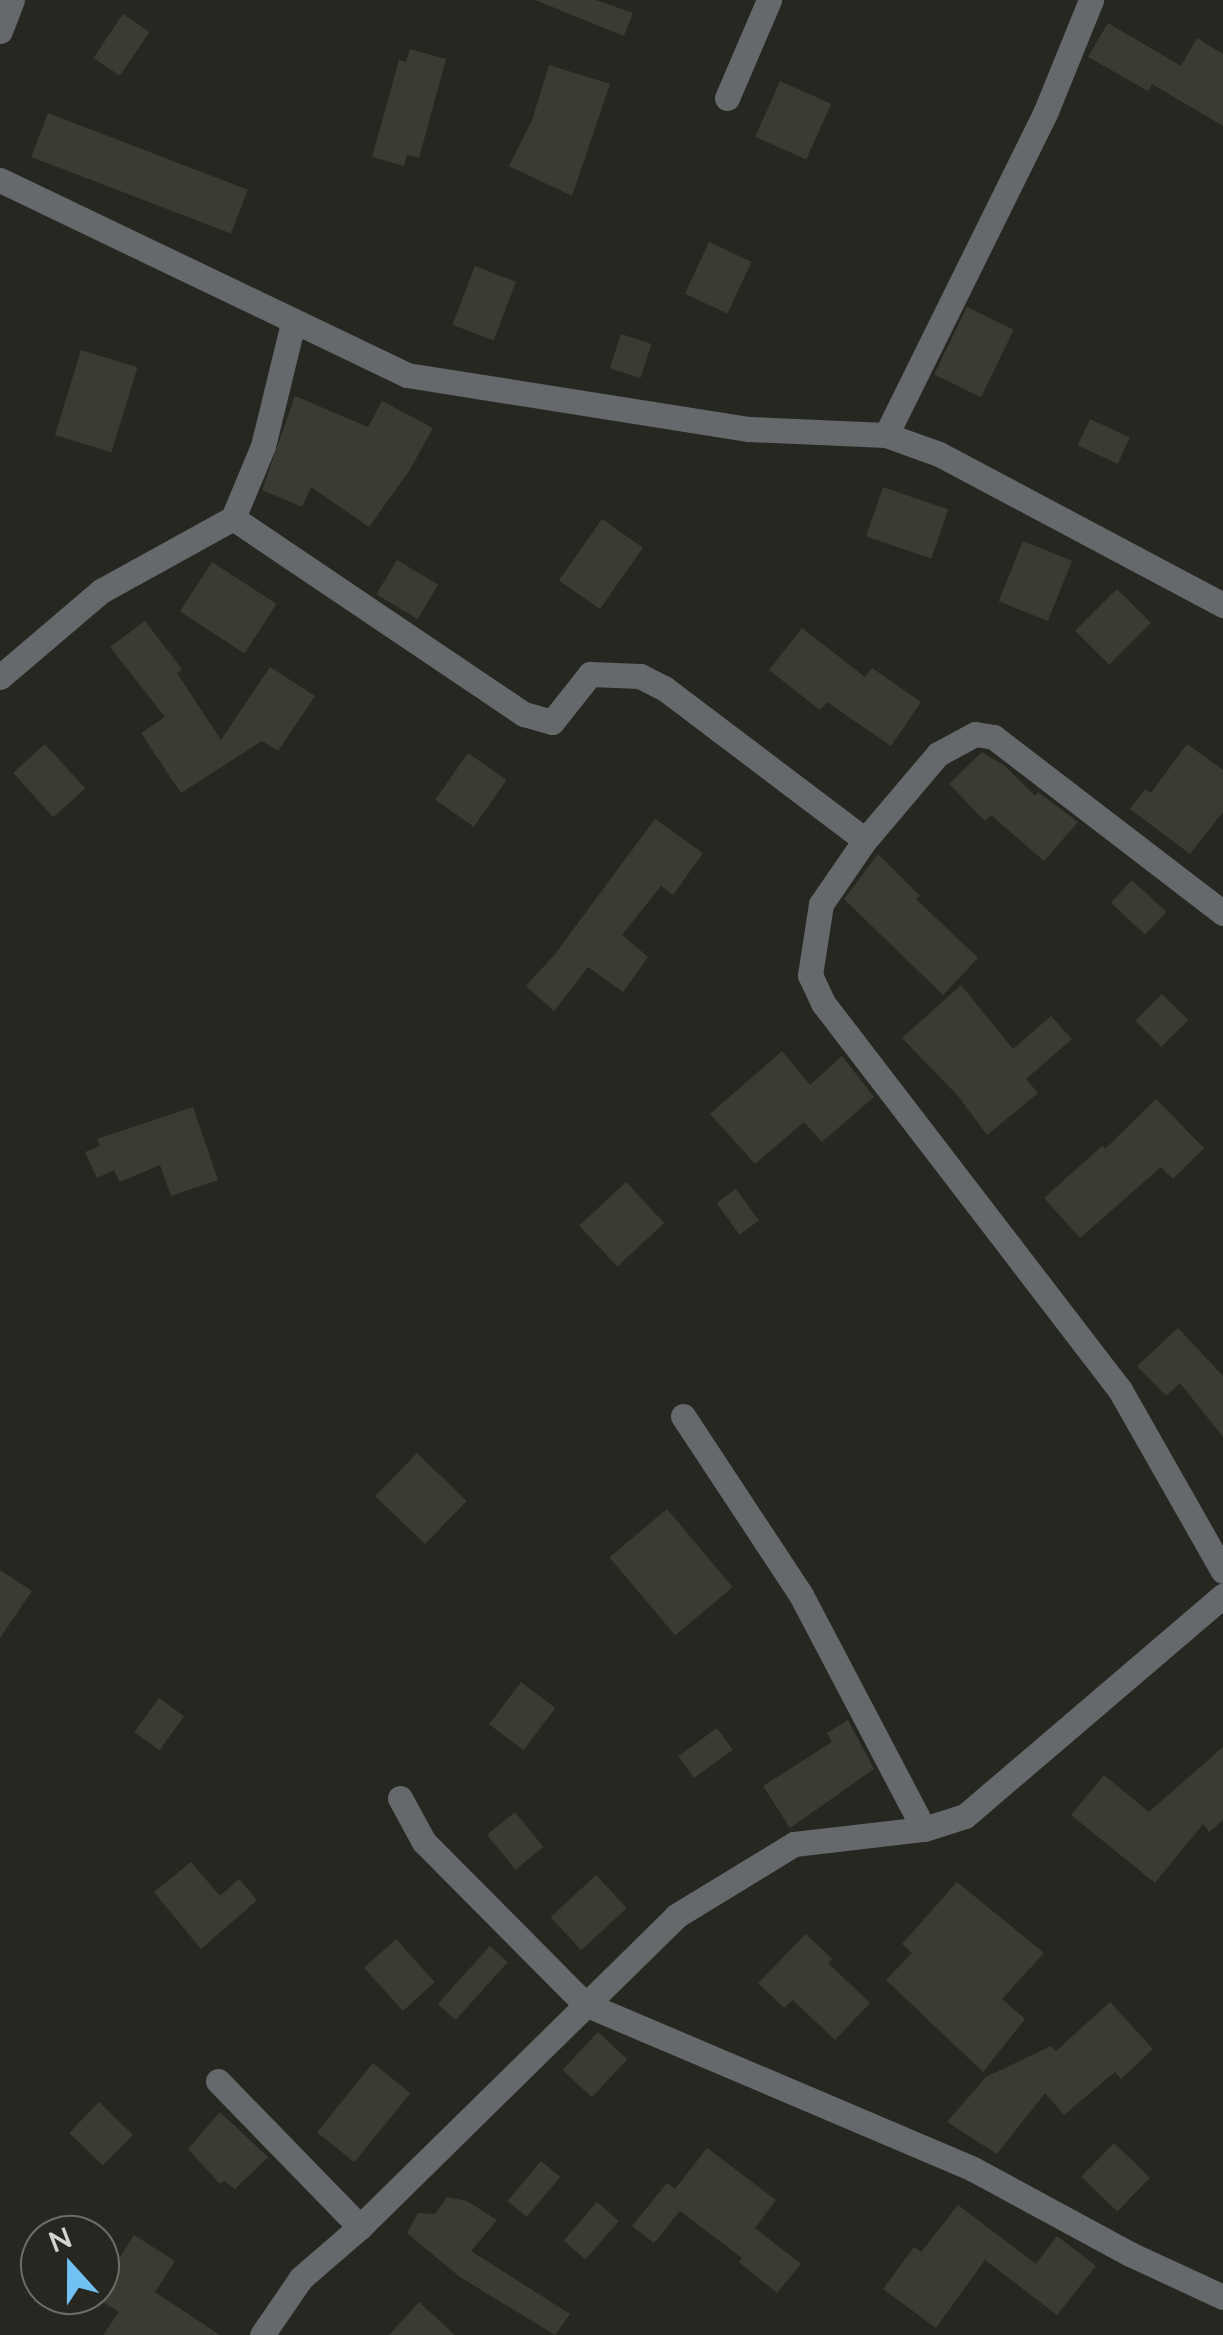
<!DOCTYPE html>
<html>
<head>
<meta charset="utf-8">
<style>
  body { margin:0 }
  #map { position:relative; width:1223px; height:2335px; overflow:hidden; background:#262720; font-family:Lato,sans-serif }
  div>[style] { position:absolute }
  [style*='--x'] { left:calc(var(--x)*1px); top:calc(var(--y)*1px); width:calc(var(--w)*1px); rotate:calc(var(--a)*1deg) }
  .building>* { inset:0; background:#3a3c34; transform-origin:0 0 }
  .minor>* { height:25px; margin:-12.5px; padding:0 12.5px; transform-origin:12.5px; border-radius:12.5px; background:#65696b }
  span { translate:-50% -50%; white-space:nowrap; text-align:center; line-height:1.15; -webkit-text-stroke:8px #262720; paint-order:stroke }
  .north { position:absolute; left:20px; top:2215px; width:100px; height:100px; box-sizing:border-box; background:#262720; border:2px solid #6c6d66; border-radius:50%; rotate:339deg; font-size:28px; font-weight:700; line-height:40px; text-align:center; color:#d4d5d0 }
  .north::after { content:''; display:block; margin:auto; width:35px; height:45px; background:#70c1f4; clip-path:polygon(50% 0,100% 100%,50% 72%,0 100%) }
</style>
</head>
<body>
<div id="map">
  <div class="building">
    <div style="clip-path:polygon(535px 0,596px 0,633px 13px,624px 36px)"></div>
    <div style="left:123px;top:14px;width:32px;height:53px;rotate:34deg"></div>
    <div style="clip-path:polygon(1108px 23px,1181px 66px,1197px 38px,1223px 54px,1223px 126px,1152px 84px,1148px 91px,1088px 57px)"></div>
    <div style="clip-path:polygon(410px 49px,446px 59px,419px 158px,407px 155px,404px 166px,372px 157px,399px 60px,406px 62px)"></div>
    <div style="clip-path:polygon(549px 65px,610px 84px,572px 196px,509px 166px,532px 120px)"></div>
    <div style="left:780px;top:81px;width:56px;height:61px;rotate:24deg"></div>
    <div style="left:48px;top:113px;width:214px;height:47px;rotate:21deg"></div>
    <div style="left:709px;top:242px;width:47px;height:57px;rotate:25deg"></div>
    <div style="left:475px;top:266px;width:44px;height:63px;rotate:21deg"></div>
    <div style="left:967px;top:307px;width:52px;height:75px;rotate:26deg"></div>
    <div style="left:621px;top:334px;width:32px;height:36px;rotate:18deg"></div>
    <div style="left:81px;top:350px;width:59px;height:89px;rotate:17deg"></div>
    <div style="clip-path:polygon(295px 396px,368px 427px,382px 401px,433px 428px,409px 471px,369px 527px,311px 487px,302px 507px,262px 490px)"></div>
    <div style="left:1090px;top:419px;width:44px;height:29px;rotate:25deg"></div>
    <div style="left:883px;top:487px;width:69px;height:52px;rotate:19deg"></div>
    <div style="left:602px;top:519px;width:50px;height:75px;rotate:35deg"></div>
    <div style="left:1023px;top:541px;width:53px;height:65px;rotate:22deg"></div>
    <div style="left:397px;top:560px;width:48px;height:40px;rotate:31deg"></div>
    <div style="left:212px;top:562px;width:77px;height:59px;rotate:33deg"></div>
    <div style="left:1117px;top:589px;width:48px;height:59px;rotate:45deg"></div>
    <div style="clip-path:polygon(145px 621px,182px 669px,177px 673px,221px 740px,270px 667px,315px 696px,278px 751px,262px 741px,181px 793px,141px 733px,165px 717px,110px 647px)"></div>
    <div style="clip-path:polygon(802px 628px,865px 677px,872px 668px,921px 702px,891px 746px,827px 702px,820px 710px,769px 670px)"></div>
    <div style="left:45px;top:744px;width:60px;height:43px;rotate:48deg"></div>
    <div style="clip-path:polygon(1187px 744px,1223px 770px,1223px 812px,1190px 854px,1130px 809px,1145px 789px,1151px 793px)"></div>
    <div style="clip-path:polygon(982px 752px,1005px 766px,1035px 796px,1038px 792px,1078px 822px,1044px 861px,991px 815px,985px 821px,949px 784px)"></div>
    <div style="left:468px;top:753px;width:47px;height:57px;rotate:35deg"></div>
    <div style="clip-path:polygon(655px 819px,703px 853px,673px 895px,661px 886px,622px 935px,648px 957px,623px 992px,588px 967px,554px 1011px,526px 986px,555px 954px)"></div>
    <div style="clip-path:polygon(878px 854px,920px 896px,916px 899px,978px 958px,943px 995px,844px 899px)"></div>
    <div style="left:1132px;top:880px;width:47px;height:31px;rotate:43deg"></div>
    <div style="clip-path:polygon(961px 985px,1013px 1049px,1051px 1016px,1072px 1039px,1026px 1079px,1038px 1093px,987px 1135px,958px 1096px,902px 1038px)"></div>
    <div style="left:1162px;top:994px;width:37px;height:38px;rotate:45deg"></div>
    <div style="clip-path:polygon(782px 1051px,810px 1085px,842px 1056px,874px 1097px,822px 1142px,804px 1122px,755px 1164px,710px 1114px)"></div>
    <div style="clip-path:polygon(1156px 1099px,1204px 1148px,1173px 1179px,1161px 1167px,1080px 1238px,1044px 1198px,1102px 1146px,1105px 1149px)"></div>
    <div style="clip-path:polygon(193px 1107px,218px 1180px,171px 1196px,160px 1165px,120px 1182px,114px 1170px,97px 1178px,85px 1152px,100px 1146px,97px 1139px)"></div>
    <div style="left:626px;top:1182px;width:56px;height:64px;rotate:47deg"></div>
    <div style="left:736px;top:1189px;width:39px;height:24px;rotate:54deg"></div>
    <div style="clip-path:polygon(1178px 1328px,1223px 1376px,1223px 1437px,1180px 1383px,1166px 1396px,1137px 1366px)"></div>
    <div style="left:417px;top:1453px;width:69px;height:60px;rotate:44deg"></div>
    <div style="left:667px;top:1509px;width:102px;height:75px;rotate:50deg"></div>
    <div style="clip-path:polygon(0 1570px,32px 1591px,0 1638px)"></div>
    <div style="left:521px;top:1682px;width:43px;height:53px;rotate:37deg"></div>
    <div style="left:159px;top:1698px;width:31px;height:42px;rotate:36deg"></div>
    <div style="clip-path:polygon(848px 1720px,874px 1769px,790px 1828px,763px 1786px,832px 1742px,827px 1733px)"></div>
    <div style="left:717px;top:1728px;width:27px;height:48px;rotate:54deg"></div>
    <div style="clip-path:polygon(1223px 1747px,1223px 1820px,1209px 1832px,1203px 1824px,1155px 1883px,1071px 1815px,1104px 1775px,1149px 1812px)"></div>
    <div style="left:515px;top:1812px;width:45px;height:36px;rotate:51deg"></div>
    <div style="clip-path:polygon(191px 1862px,220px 1896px,239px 1879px,257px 1900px,201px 1949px,154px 1892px)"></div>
    <div style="left:596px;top:1875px;width:45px;height:62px;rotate:47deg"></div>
    <div style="clip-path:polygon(957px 1882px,1044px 1953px,1002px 1999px,1025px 2019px,983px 2072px,886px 1980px,912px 1953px,902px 1944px)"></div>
    <div style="clip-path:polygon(806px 1934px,832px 1959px,828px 1963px,870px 2003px,835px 2040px,793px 2000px,784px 2008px,758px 1983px)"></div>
    <div style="left:396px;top:1939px;width:58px;height:43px;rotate:48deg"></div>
    <div style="left:490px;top:1946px;width:24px;height:78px;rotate:42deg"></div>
    <div style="clip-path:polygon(1110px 2002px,1153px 2049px,1121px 2079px,1115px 2072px,1064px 2115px,1045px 2093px,997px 2154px,947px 2122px,986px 2077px,1051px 2046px,1056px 2051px)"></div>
    <div style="left:598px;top:2032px;width:40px;height:52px;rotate:43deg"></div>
    <div style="left:373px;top:2063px;width:48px;height:89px;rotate:39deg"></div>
    <div style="left:99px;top:2102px;width:47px;height:43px;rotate:44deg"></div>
    <div style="clip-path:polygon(220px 2112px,268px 2157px,235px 2189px,224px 2181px,220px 2184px,188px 2149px)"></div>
    <div style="left:1114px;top:2143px;width:50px;height:47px;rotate:44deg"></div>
    <div style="clip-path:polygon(707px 2148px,776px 2200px,755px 2228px,801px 2264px,777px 2293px,739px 2262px,742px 2258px,680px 2211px,654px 2243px,632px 2226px,667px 2183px,675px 2189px)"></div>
    <div style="left:541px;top:2161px;width:25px;height:52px;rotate:40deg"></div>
    <div style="clip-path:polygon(447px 2197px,467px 2201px,497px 2220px,471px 2251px,570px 2314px,555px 2335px,460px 2277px,407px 2233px,418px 2213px,435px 2214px)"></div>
    <div style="left:597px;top:2202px;width:29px;height:51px;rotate:41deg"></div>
    <div style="clip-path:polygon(958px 2205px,1036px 2264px,1057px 2236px,1096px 2266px,1057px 2315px,985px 2260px,936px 2328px,883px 2289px,914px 2247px,921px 2252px)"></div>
    <div style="clip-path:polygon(134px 2235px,175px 2261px,155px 2292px,220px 2335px,103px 2335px,119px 2312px,95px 2297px)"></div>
    <div style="clip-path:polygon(419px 2302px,455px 2335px,389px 2335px)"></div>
  </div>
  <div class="minor">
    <div style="--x:0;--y:31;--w:33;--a:-69"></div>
    <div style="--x:727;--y:98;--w:107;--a:-66.8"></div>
    <div style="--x:0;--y:180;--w:451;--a:25.6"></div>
    <div style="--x:407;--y:375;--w:346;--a:9"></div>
    <div style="--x:749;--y:429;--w:137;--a:2.5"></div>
    <div style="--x:886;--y:435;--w:56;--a:19.7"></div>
    <div style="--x:939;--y:454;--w:322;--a:28"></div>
    <div style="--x:886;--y:435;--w:361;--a:-63.7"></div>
    <div style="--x:1046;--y:111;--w:120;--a:-67.9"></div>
    <div style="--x:233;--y:518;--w:351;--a:34"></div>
    <div style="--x:524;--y:714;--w:29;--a:16"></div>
    <div style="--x:552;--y:722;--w:61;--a:-51.6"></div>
    <div style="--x:590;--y:674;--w:50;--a:2.3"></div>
    <div style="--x:640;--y:676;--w:27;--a:27"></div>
    <div style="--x:664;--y:688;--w:252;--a:37.1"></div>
    <div style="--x:0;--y:677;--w:133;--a:-40.4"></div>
    <div style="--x:101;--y:591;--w:151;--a:-28.9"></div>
    <div style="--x:233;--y:518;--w:78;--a:-67.4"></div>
    <div style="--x:263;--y:446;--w:127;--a:-76.3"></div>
    <div style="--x:1223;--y:913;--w:289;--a:-142.5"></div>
    <div style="--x:994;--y:737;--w:19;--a:-171"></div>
    <div style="--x:975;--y:734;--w:42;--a:151.6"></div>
    <div style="--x:938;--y:754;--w:113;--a:130.3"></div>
    <div style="--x:865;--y:840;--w:78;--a:124.5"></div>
    <div style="--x:821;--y:904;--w:72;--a:98.8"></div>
    <div style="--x:810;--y:975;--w:31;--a:65"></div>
    <div style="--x:823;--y:1003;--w:488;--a:52.5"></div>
    <div style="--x:1120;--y:1390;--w:208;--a:60.4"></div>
    <div style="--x:683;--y:1416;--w:214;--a:56.6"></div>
    <div style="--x:801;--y:1595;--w:264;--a:62.3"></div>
    <div style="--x:400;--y:1798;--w:50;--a:61.4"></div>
    <div style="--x:424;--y:1842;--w:228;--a:45.2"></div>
    <div style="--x:585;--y:2004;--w:422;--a:23"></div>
    <div style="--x:973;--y:2169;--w:179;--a:28.4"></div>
    <div style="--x:1130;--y:2254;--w:102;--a:24.8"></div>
    <div style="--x:218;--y:2081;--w:204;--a:45.8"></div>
    <div style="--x:262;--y:2335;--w:69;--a:-55.6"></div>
    <div style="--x:301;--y:2278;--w:78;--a:-40.8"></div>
    <div style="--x:360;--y:2227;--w:443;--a:-44.5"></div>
    <div style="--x:676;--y:1916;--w:138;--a:-31.4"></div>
    <div style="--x:794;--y:1844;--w:131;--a:-6.6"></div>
    <div style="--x:924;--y:1829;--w:43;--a:-17.6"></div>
    <div style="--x:965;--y:1816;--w:339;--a:-40.5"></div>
  </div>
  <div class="north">N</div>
</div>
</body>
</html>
